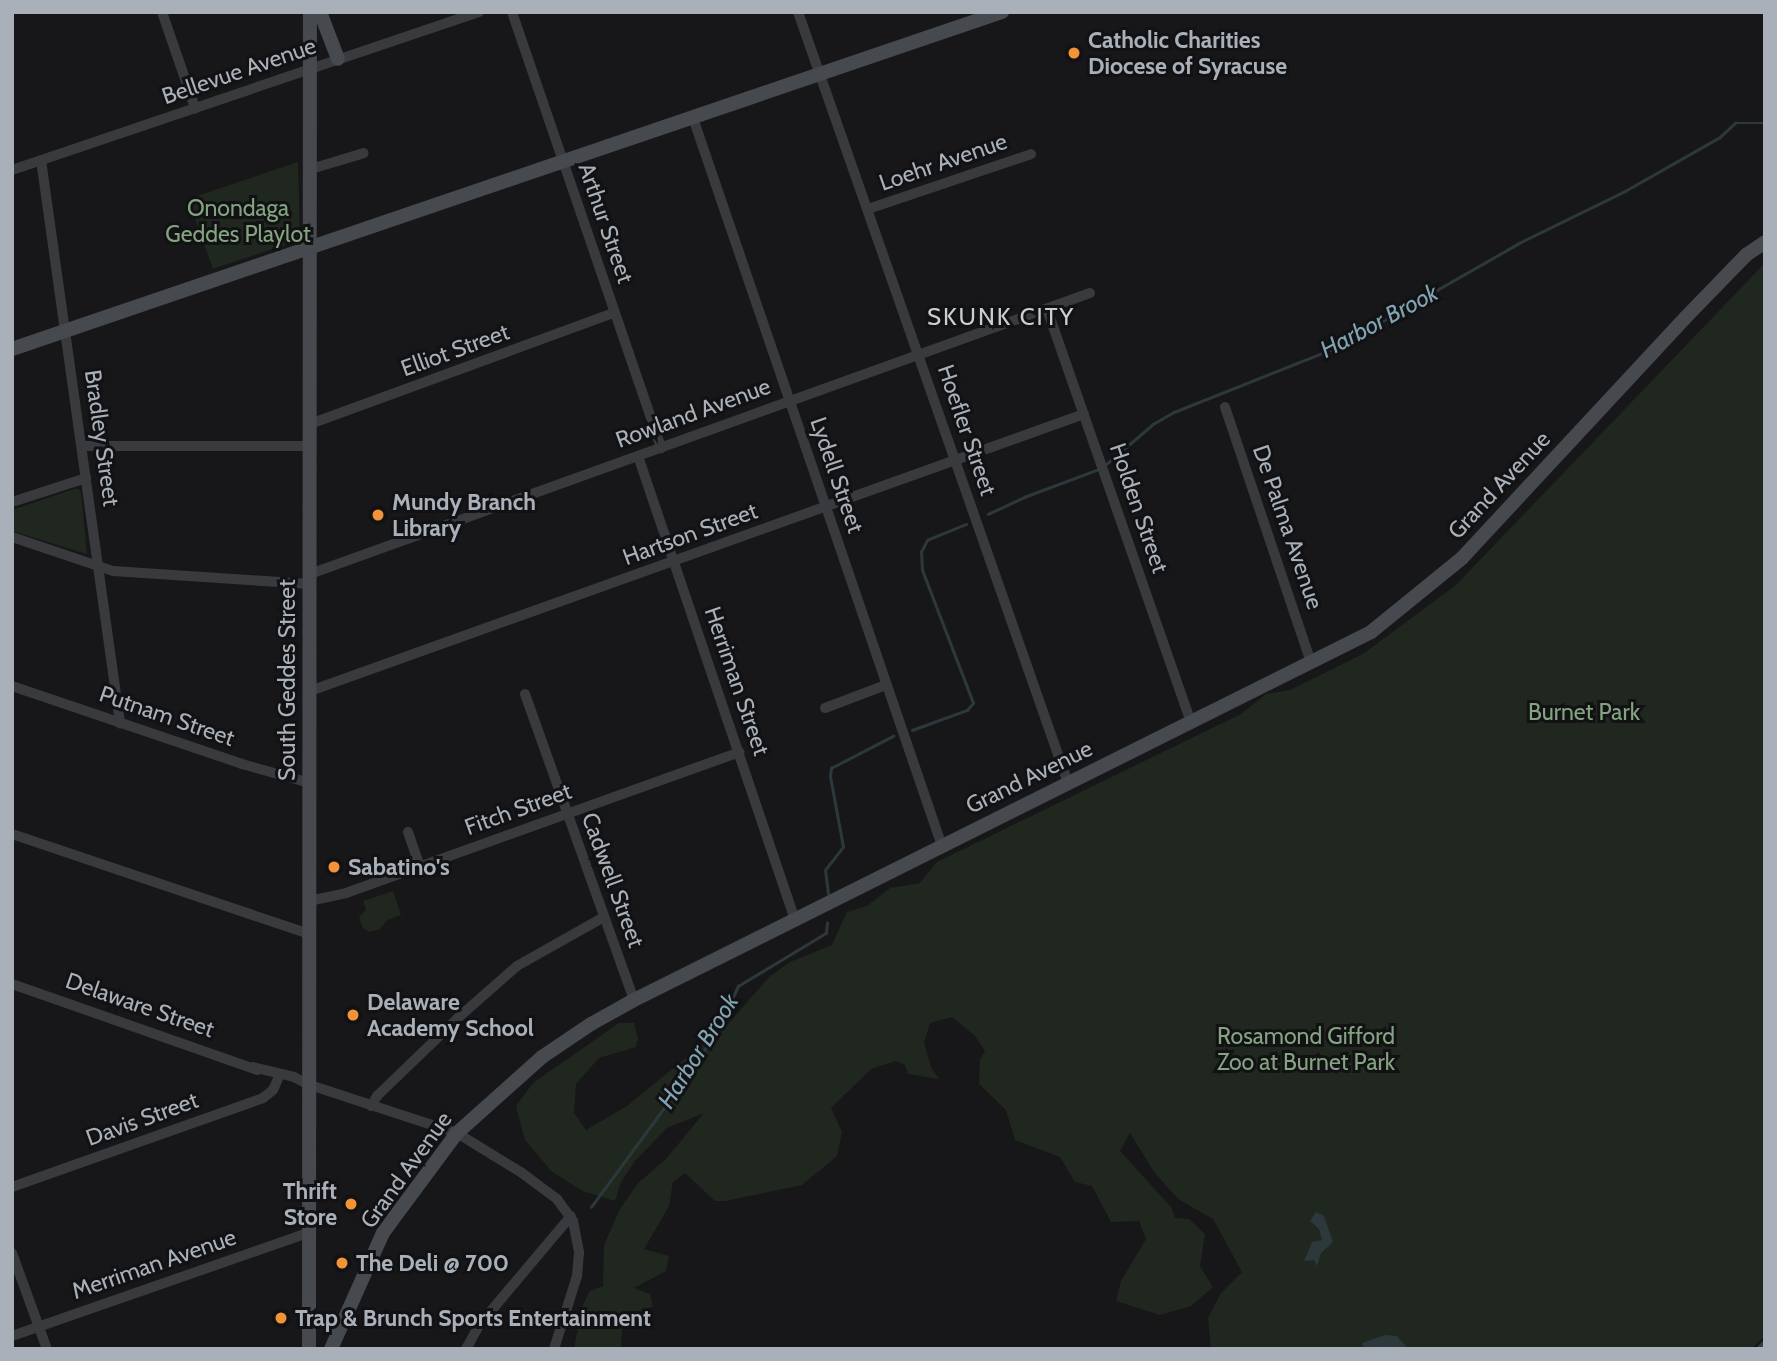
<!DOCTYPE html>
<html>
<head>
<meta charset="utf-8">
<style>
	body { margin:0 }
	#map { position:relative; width:1777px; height:1361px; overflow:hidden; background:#171719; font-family:Cabin,sans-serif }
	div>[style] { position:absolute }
	.green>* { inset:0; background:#1f271f }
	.water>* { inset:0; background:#2d383d }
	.stream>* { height:2.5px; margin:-1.25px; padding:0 1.25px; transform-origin:1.25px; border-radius:1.25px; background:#2d383d }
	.street>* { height:10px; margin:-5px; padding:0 5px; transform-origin:5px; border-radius:5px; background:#383a3e }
	.secondary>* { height:14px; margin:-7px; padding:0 7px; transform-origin:7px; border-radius:7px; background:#46494e }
	.dots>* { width:19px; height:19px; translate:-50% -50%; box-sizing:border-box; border:4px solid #121214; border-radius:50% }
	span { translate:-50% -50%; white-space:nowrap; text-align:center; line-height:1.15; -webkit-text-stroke:6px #121214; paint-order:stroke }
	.poi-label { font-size:23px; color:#a9b0b9; font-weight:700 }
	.left { translate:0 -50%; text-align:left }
	.right { translate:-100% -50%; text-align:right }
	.street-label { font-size:23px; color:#a9b0b9 }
	.park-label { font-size:23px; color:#84a380 }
	.neighbourhood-label { font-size:24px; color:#caced5; letter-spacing:2px }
	.water-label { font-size:24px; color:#80a4b3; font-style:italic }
	.frame { position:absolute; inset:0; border:14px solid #a9b0b9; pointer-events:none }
</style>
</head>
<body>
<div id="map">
	<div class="green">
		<div style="clip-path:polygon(298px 162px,300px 240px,213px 269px,188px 199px)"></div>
		<div style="clip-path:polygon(1765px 263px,1765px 1336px,1751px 1349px,1211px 1349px,1208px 1318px,1221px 1293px,1242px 1272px,1213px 1219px,1178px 1199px,1154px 1172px,1130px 1133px,1120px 1151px,1171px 1207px,1175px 1218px,1189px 1219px,1205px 1234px,1200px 1266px,1213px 1287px,1191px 1306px,1160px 1315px,1116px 1301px,1121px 1281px,1146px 1239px,1139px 1221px,1111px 1222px,1092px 1186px,1075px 1182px,1060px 1157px,1015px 1140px,1006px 1110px,979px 1084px,980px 1060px,985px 1051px,975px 1036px,952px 1017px,930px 1023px,924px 1043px,931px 1067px,939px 1079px,908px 1074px,905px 1065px,896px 1061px,871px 1069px,831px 1108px,842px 1132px,837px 1156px,802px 1185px,725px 1201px,715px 1201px,685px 1173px,673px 1182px,669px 1206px,644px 1249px,669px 1256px,666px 1271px,634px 1288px,650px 1294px,653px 1306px,622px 1327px,621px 1347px,626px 1349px,574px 1349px,582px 1307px,590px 1291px,603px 1286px,604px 1245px,620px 1209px,638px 1183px,666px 1159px,704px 1113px,667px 1128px,635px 1161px,621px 1182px,615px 1201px,583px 1191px,552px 1172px,525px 1140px,516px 1106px,533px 1083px,619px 1023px,634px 1023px,638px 1039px,636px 1047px,599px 1058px,576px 1084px,574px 1113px,586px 1130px,627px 1106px,730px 1022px,769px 977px,790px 962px,832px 945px,847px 912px,867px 906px,890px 888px,920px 883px,937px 862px,1241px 714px,1266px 694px,1290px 690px,1363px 654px,1456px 585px)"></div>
		<div style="clip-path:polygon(74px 489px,79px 489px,81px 493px,87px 554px,12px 531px,12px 510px)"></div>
		<div style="clip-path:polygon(393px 891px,401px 915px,387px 920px,380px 929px,370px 932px,363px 928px,359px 917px,366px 910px,363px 901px)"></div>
	</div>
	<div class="water">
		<div style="clip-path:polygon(1316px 1212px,1324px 1216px,1333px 1242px,1321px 1253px,1317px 1266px,1314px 1260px,1304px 1261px,1312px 1242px,1322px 1240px,1319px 1229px,1310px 1221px)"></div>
		<div style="clip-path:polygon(1385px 1335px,1397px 1336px,1408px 1349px,1364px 1349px,1362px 1343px)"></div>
	</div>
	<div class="stream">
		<div style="left:1104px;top:466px;width:65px;rotate:-40.6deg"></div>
		<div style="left:1153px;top:424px;width:24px;rotate:-30deg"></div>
		<div style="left:1174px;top:412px;width:175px;rotate:-21.7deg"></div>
		<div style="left:1337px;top:347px;width:210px;rotate:-29.7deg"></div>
		<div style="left:1519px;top:243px;width:118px;rotate:-26.1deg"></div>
		<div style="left:1625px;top:191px;width:109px;rotate:-29.6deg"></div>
		<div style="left:1720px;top:137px;width:21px;rotate:-43deg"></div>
		<div style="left:1735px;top:123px;width:30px"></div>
		<div style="left:988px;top:514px;width:40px;rotate:-25deg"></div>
		<div style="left:1024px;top:497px;width:80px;rotate:-20.5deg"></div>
		<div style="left:912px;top:730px;width:59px;rotate:-20deg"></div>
		<div style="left:967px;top:710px;width:9px;rotate:-49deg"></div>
		<div style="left:973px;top:703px;width:142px;rotate:-111deg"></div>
		<div style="left:922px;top:570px;width:18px;rotate:-93deg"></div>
		<div style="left:921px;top:552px;width:13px;rotate:-63deg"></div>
		<div style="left:927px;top:540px;width:42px;rotate:-22.3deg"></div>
		<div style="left:828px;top:894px;width:24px;rotate:-97deg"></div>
		<div style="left:825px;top:870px;width:29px;rotate:-52deg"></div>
		<div style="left:843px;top:847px;width:72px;rotate:-100.4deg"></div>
		<div style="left:830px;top:776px;width:8px;rotate:-83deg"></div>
		<div style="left:831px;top:768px;width:70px;rotate:-27.3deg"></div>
		<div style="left:591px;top:1207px;width:165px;rotate:-53.6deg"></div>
		<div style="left:689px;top:1074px;width:58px;rotate:-57.7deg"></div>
		<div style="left:720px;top:1025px;width:43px;rotate:-65.2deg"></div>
		<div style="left:738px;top:986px;width:103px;rotate:-31.1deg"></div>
		<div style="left:826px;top:933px;width:10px;rotate:-84deg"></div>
	</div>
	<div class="street">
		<div style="left:162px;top:12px;width:102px;rotate:71deg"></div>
		<div style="left:512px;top:12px;width:461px;rotate:71.1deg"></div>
		<div style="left:798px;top:12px;width:817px;rotate:70.7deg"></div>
		<div style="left:693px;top:118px;width:769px;rotate:71.12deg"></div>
		<div style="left:41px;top:160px;width:569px;rotate:82.01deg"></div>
		<div style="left:311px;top:169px;width:55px;rotate:-16.8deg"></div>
		<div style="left:12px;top:170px;width:493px;rotate:-18.7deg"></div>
		<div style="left:868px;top:209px;width:172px;rotate:-18.6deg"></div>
		<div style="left:1047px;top:309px;width:437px;rotate:70.8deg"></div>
		<div style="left:1225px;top:407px;width:269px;rotate:71.4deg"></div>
		<div style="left:310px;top:424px;width:324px;rotate:-20.1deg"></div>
		<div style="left:82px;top:446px;width:228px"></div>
		<div style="left:638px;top:456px;width:489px;rotate:71.3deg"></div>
		<div style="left:12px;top:502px;width:78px;rotate:-18deg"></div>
		<div style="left:12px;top:537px;width:107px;rotate:18.6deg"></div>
		<div style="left:113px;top:571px;width:197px;rotate:3.8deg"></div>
		<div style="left:310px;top:574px;width:829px;rotate:-19.81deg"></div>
		<div style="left:12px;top:686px;width:243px;rotate:18.7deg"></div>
		<div style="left:242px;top:764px;width:71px;rotate:15.6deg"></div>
		<div style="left:310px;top:691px;width:822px;rotate:-19.69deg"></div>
		<div style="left:525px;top:694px;width:325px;rotate:70.4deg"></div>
		<div style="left:825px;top:708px;width:65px;rotate:-20.7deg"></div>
		<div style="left:408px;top:832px;width:36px;rotate:71deg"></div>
		<div style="left:12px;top:834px;width:313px;rotate:18.6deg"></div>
		<div style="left:309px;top:901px;width:38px;rotate:-12deg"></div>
		<div style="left:346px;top:893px;width:418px;rotate:-19.7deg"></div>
		<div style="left:12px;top:984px;width:260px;rotate:19.3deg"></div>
		<div style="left:253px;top:1067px;width:42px;rotate:13.7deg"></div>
		<div style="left:294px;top:1077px;width:18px;rotate:27deg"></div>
		<div style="left:310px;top:1085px;width:155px;rotate:18.1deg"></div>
		<div style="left:457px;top:1133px;width:76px;rotate:31.6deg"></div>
		<div style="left:522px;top:1173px;width:44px;rotate:36.6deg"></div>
		<div style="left:557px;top:1199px;width:27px;rotate:54deg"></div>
		<div style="left:573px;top:1221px;width:33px;rotate:79deg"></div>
		<div style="left:579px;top:1253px;width:23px;rotate:95deg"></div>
		<div style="left:577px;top:1276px;width:77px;rotate:107.5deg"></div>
		<div style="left:371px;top:1106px;width:12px;rotate:-59deg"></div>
		<div style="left:377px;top:1096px;width:114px;rotate:-43.9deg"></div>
		<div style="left:459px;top:1017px;width:77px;rotate:-41.3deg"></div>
		<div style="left:517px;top:966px;width:100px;rotate:-29.4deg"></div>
		<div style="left:12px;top:1187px;width:266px;rotate:-19.5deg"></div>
		<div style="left:263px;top:1098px;width:13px;rotate:-39deg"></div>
		<div style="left:273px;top:1090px;width:12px;rotate:-66deg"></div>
		<div style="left:12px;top:1253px;width:102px;rotate:70deg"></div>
		<div style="left:12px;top:1336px;width:316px;rotate:-19.2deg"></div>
		<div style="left:466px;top:1349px;width:29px;rotate:-61deg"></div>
		<div style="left:480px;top:1324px;width:141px;rotate:-49.9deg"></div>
		<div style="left:1762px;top:1349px;width:4px;rotate:-45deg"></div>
	</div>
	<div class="secondary">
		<div style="left:320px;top:12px;width:50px;rotate:69deg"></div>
		<div style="left:12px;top:349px;width:1046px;rotate:-18.8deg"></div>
		<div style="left:309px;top:1349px;width:1337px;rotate:-89.96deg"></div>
		<div style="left:331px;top:1349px;width:127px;rotate:-65.9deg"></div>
		<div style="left:383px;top:1233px;width:32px;rotate:-54deg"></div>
		<div style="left:402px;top:1207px;width:92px;rotate:-53.4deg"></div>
		<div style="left:457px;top:1133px;width:114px;rotate:-41.8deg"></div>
		<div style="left:542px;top:1057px;width:59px;rotate:-34deg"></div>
		<div style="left:591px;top:1024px;width:49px;rotate:-29.2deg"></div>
		<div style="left:634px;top:1000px;width:824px;rotate:-26.53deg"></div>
		<div style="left:1371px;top:632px;width:117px;rotate:-39.1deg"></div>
		<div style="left:1462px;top:558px;width:328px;rotate:-47.1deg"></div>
		<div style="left:1685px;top:318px;width:88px;rotate:-45.9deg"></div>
		<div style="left:1746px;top:255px;width:23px;rotate:-34deg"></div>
	</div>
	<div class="dots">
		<div style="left:1074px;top:53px;background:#f19336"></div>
		<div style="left:378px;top:515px;background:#f19336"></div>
		<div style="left:334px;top:867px;background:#f19336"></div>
		<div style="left:353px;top:1015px;background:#f19336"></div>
		<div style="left:351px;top:1204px;background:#f19336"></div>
		<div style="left:342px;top:1263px;background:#f19336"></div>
		<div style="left:281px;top:1318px;background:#f19336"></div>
	</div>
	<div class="poi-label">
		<span class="left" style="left:1088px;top:53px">Catholic Charities<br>Diocese of Syracuse</span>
		<span class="left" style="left:392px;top:515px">Mundy Branch<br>Library</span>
		<span class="left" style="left:348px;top:867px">Sabatino's</span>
		<span class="left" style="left:367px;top:1015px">Delaware<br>Academy School</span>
		<span class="right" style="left:337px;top:1204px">Thrift<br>Store</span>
		<span class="left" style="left:356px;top:1263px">The Deli @ 700</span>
		<span class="left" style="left:295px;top:1318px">Trap &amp; Brunch Sports Entertainment</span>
	</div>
	<div class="street-label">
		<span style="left:239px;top:71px;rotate:-19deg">Bellevue Avenue</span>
		<span style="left:943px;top:162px;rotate:-19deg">Loehr Avenue</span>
		<span style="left:606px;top:223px;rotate:71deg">Arthur Street</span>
		<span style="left:455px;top:350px;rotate:-20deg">Elliot Street</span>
		<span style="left:693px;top:413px;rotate:-20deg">Rowland Avenue</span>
		<span style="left:967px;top:430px;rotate:71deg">Hoefler Street</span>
		<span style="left:102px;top:438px;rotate:82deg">Bradley Street</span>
		<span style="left:837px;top:475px;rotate:71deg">Lydell Street</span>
		<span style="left:1499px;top:485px;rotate:-47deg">Grand Avenue</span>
		<span style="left:1139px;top:508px;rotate:71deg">Holden Street</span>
		<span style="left:1288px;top:527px;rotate:71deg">De Palma Avenue</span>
		<span style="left:690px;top:534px;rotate:-20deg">Hartson Street</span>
		<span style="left:287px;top:680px;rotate:-90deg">South Geddes Street</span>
		<span style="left:737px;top:681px;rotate:71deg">Herriman Street</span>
		<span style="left:167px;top:716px;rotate:19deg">Putnam Street</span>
		<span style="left:1029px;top:777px;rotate:-26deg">Grand Avenue</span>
		<span style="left:518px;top:809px;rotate:-20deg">Fitch Street</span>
		<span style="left:613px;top:880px;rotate:70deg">Cadwell Street</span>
		<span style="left:140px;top:1005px;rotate:19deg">Delaware Street</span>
		<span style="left:142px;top:1119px;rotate:-20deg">Davis Street</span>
		<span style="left:406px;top:1170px;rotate:-54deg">Grand Avenue</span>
		<span style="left:154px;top:1264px;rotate:-19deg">Merriman Avenue</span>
	</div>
	<div class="park-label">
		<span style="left:238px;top:221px">Onondaga<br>Geddes Playlot</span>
		<span style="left:1584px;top:712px">Burnet Park</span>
		<span style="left:1306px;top:1049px">Rosamond Gifford<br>Zoo at Burnet Park</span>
	</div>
	<div class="neighbourhood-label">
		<span style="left:1001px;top:317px">SKUNK CITY</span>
	</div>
	<div class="water-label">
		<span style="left:1379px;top:321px;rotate:-28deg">Harbor Brook</span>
		<span style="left:698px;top:1051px;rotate:-58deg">Harbor Brook</span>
	</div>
	<div class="frame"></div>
</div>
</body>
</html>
